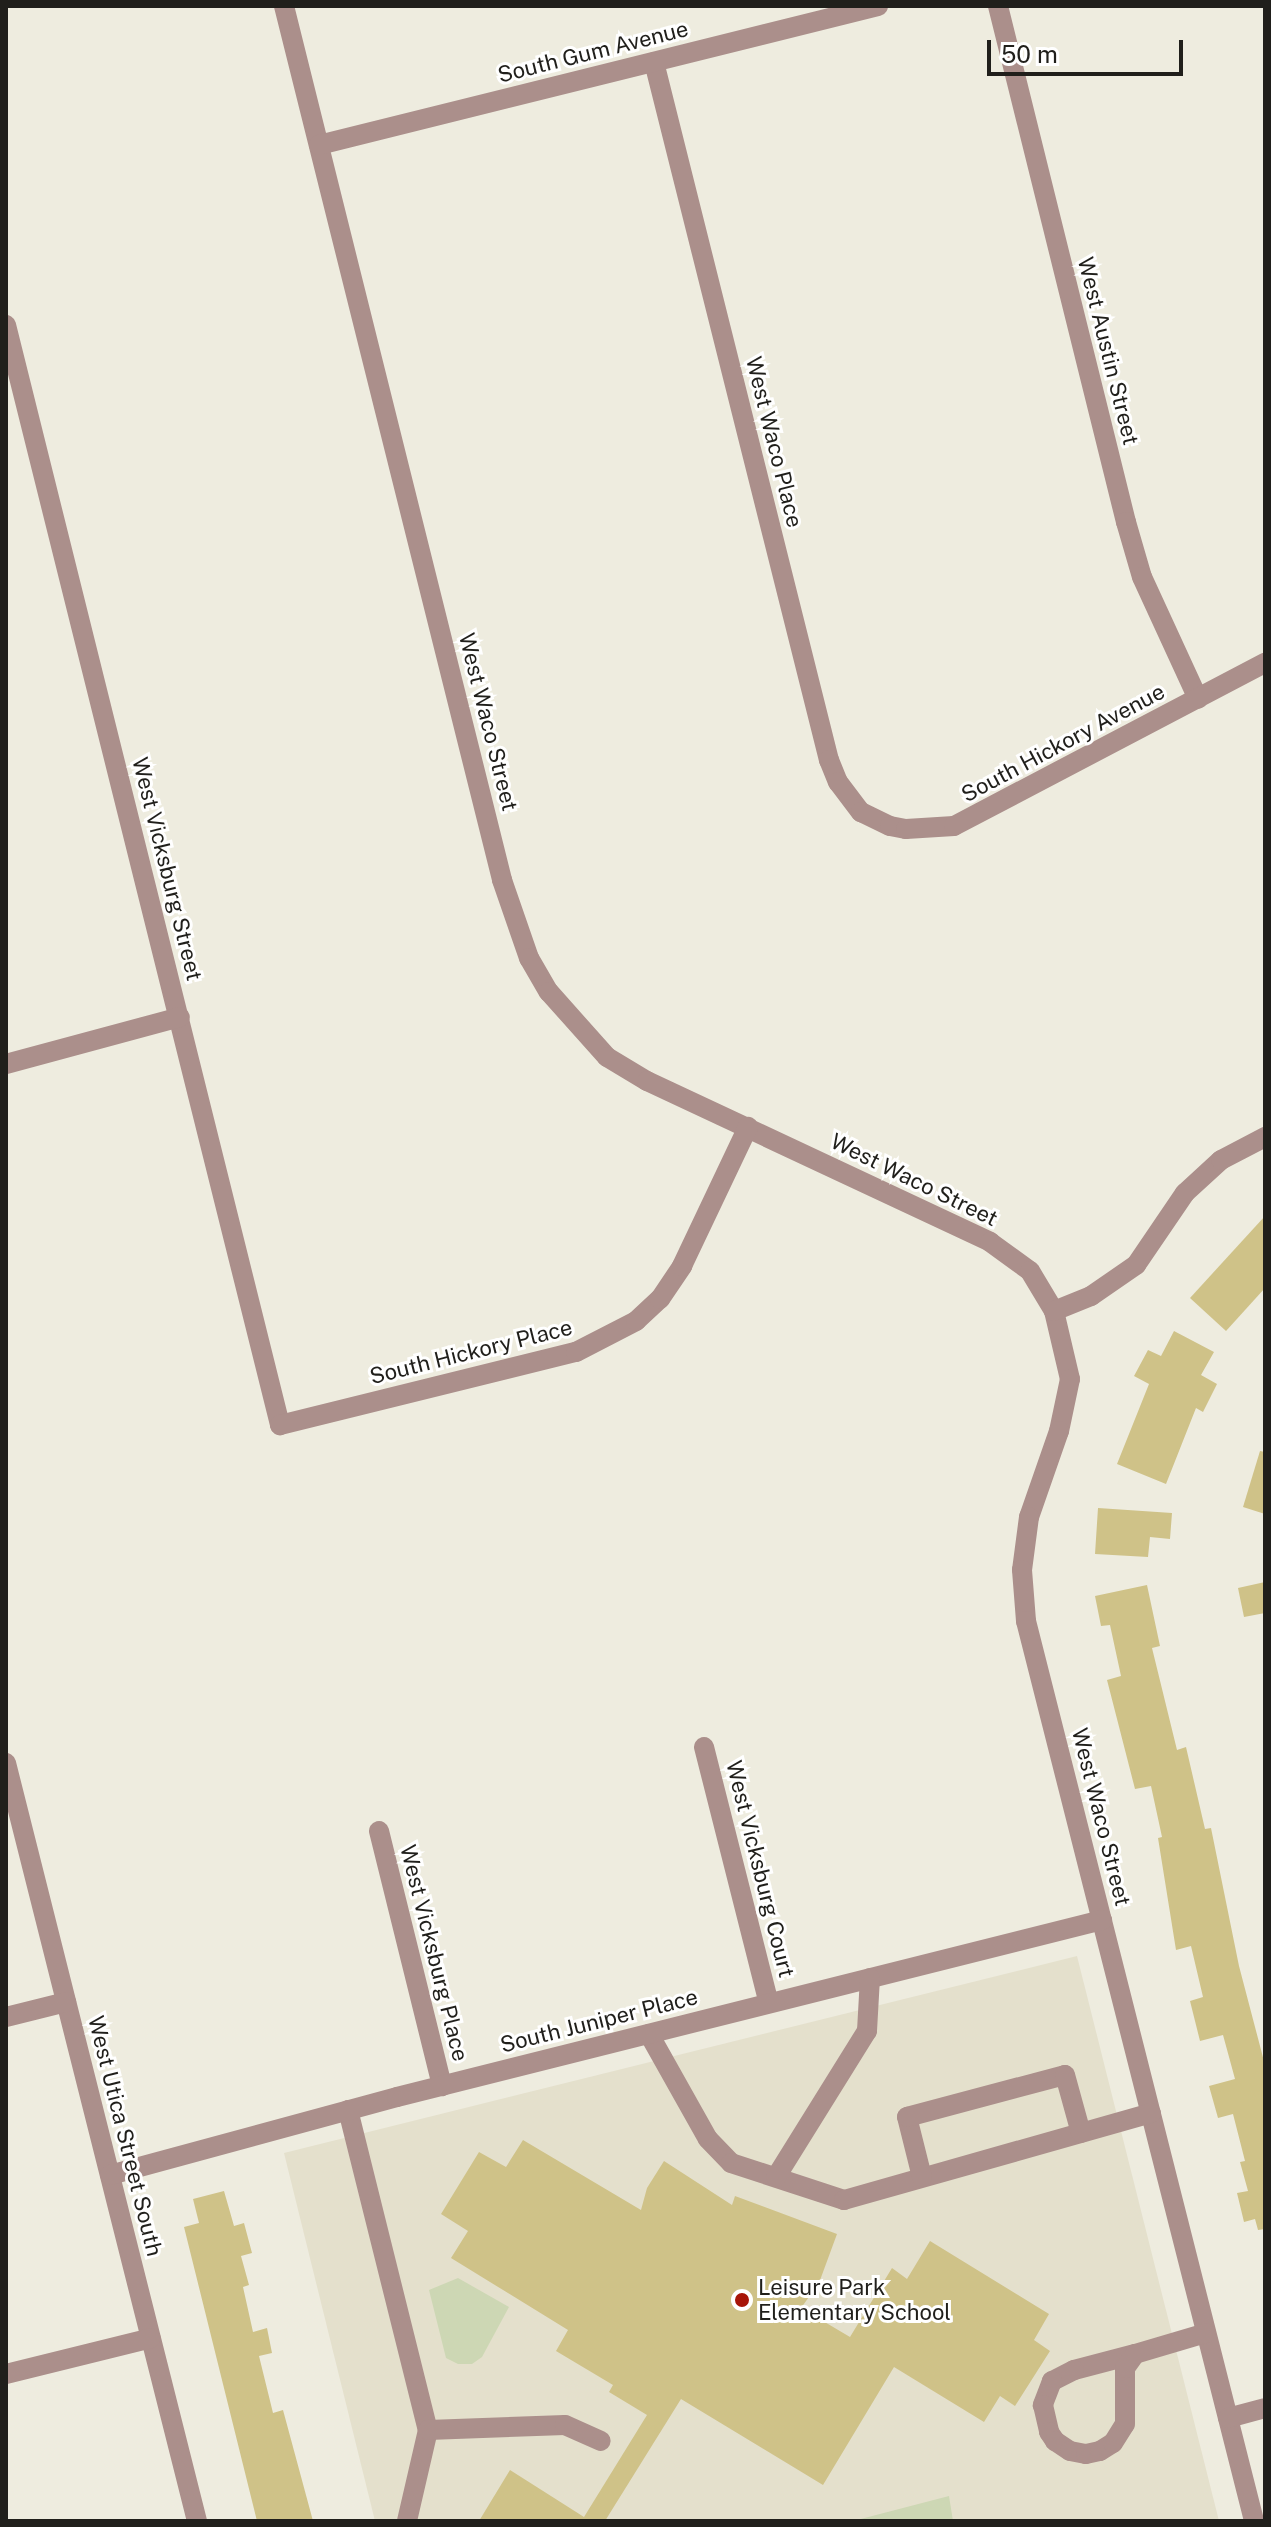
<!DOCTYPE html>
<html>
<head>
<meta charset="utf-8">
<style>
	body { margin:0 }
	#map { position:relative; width:1271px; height:2527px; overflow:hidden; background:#eeecdf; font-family:"Public Sans",sans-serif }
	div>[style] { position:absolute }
	.built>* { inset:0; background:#e4e0cc }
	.green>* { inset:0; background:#cdd7b4 }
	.building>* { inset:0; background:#cfc288 }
	.minor>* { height:20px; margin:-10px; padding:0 10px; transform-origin:10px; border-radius:10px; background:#ab8f8b }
	.dots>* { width:22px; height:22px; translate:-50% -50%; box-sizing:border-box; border:4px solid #fff; border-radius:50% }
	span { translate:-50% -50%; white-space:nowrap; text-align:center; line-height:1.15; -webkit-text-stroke:6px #fff; paint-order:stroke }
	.street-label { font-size:22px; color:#201f1b }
	.poi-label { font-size:22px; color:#201f1b }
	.left { translate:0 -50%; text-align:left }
	.frame { position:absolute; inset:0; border:8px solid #201f1b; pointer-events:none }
	.scale { position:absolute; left:987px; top:40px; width:196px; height:36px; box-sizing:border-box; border:4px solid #201f1b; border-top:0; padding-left:10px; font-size:24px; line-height:28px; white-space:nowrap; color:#201f1b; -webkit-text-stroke:6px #fff; paint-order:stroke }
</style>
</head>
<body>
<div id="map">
	<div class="built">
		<div style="clip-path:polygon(1077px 1956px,1219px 2521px,375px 2521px,284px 2153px)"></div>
	</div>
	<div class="green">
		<div style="clip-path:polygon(458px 2278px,509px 2307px,482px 2357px,472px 2364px,458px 2364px,446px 2358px,429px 2290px)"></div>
		<div style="clip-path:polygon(949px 2496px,953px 2521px,853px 2521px)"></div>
	</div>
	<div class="building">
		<div style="clip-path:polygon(1265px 1216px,1265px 1288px,1226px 1331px,1190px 1298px)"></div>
		<div style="clip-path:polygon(1174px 1331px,1214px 1352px,1201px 1375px,1217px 1384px,1203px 1412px,1196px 1408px,1166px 1484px,1117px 1464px,1149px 1384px,1134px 1376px,1148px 1350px,1161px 1356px)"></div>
		<div style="clip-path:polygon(1260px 1451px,1265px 1452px,1265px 1514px,1243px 1507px)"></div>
		<div style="clip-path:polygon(1098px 1508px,1172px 1513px,1170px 1539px,1150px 1537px,1148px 1557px,1095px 1554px)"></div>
		<div style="clip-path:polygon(1265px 1582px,1265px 1613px,1244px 1617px,1238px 1588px)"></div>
		<div style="clip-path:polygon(1147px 1585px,1160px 1646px,1152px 1648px,1177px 1750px,1186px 1747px,1205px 1829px,1211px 1828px,1239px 1966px,1265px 2065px,1265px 2229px,1258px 2230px,1255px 2219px,1244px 2222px,1237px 2193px,1248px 2191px,1240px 2162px,1245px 2161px,1233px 2114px,1218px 2118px,1209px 2086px,1235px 2079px,1223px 2035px,1200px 2041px,1190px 2001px,1203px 1997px,1191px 1946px,1176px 1950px,1158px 1838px,1162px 1837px,1151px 1786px,1135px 1789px,1107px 1680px,1121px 1676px,1110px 1625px,1101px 1626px,1095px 1596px)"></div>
		<div style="clip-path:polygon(523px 2140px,641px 2210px,647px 2188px,664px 2161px,732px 2205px,735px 2196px,837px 2234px,819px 2283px,801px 2308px,850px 2337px,892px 2268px,907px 2279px,930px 2241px,1049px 2314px,1034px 2340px,1050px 2351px,1015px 2406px,1000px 2396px,984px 2422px,894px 2367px,823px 2485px,681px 2399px,605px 2521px,479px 2521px,510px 2470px,584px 2517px,647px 2415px,609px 2392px,613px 2385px,556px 2351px,568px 2330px,451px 2258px,468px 2231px,441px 2214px,479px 2152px,506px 2167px)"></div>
		<div style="clip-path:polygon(224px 2191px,234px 2226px,244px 2223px,252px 2253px,241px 2256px,249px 2285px,243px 2287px,253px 2332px,267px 2328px,272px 2353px,259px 2356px,273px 2413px,283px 2410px,313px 2521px,257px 2521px,184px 2227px,199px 2223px,193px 2199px)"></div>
	</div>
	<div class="minor">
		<div style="left:284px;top:6px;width:901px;rotate:75.99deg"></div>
		<div style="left:502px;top:880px;width:83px;rotate:70.9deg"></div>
		<div style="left:529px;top:958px;width:39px;rotate:60deg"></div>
		<div style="left:549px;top:992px;width:87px;rotate:48.3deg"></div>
		<div style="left:607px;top:1057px;width:47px;rotate:31deg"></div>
		<div style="left:647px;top:1081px;width:379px;rotate:25.1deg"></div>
		<div style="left:990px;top:1242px;width:49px;rotate:35.9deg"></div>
		<div style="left:1030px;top:1271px;width:47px;rotate:59deg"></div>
		<div style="left:1054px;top:1311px;width:70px;rotate:76.8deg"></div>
		<div style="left:1070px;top:1379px;width:53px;rotate:101.9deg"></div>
		<div style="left:1059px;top:1431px;width:91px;rotate:109.2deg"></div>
		<div style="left:1029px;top:1517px;width:53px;rotate:97.5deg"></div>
		<div style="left:1022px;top:1570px;width:51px;rotate:85.5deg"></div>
		<div style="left:1026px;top:1621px;width:928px;rotate:75.78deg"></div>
		<div style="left:998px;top:6px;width:532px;rotate:76.07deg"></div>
		<div style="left:1126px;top:522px;width:57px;rotate:73.8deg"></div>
		<div style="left:1142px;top:577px;width:134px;rotate:65.3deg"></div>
		<div style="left:654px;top:62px;width:720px;rotate:75.93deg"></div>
		<div style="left:829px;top:760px;width:24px;rotate:68deg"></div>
		<div style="left:838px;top:782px;width:38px;rotate:53deg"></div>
		<div style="left:861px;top:812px;width:32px;rotate:26deg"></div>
		<div style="left:890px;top:826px;width:16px;rotate:11deg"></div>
		<div style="left:906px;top:829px;width:48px;rotate:-3.6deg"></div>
		<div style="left:954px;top:826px;width:351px;rotate:-27.7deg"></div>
		<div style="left:319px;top:145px;width:576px;rotate:-13.96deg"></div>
		<div style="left:6px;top:325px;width:1134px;rotate:76.01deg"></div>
		<div style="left:280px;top:1425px;width:305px;rotate:-13.9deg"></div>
		<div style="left:576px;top:1352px;width:68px;rotate:-27.3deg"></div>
		<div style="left:636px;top:1321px;width:33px;rotate:-43deg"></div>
		<div style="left:660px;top:1299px;width:40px;rotate:-56deg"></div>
		<div style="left:682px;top:1266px;width:154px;rotate:-64.6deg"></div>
		<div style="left:6px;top:1064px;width:180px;rotate:-15.1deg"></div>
		<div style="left:1054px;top:1311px;width:40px;rotate:-22deg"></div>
		<div style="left:1091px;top:1296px;width:55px;rotate:-34.6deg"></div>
		<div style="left:1136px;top:1265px;width:87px;rotate:-55.8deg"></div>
		<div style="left:1185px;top:1193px;width:49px;rotate:-42.5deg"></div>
		<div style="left:1221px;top:1160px;width:50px;rotate:-27.6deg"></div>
		<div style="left:704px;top:1747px;width:264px;rotate:75.8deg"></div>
		<div style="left:6px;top:1763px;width:782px;rotate:75.86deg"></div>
		<div style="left:379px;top:1831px;width:263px;rotate:76.1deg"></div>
		<div style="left:6px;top:2017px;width:62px;rotate:-14deg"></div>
		<div style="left:649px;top:2034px;width:120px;rotate:60.7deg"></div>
		<div style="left:708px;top:2139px;width:33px;rotate:46deg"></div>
		<div style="left:731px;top:2163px;width:119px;rotate:18.1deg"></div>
		<div style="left:844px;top:2200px;width:319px;rotate:-15.8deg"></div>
		<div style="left:348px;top:2110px;width:330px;rotate:76deg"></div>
		<div style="left:428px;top:2430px;width:93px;rotate:103deg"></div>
		<div style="left:110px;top:2175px;width:297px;rotate:-15.2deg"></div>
		<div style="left:397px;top:2097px;width:727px;rotate:-14.09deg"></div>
		<div style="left:776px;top:2177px;width:172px;rotate:-58.1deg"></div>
		<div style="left:867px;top:2031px;width:53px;rotate:-86.8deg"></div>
		<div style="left:922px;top:2177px;width:62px;rotate:-104deg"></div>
		<div style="left:907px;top:2117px;width:163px;rotate:-14.9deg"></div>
		<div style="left:1065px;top:2075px;width:60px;rotate:74.6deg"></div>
		<div style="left:1135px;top:2354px;width:63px;rotate:165.3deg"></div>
		<div style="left:1074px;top:2370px;width:25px;rotate:153deg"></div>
		<div style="left:1052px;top:2381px;width:26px;rotate:111deg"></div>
		<div style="left:1043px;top:2405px;width:28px;rotate:77deg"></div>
		<div style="left:1049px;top:2432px;width:11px;rotate:56deg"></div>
		<div style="left:1055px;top:2441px;width:18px;rotate:34deg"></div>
		<div style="left:1070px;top:2451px;width:16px;rotate:11deg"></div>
		<div style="left:1086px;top:2454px;width:14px;rotate:-12deg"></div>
		<div style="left:1100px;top:2451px;width:15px;rotate:-32deg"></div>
		<div style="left:1113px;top:2443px;width:22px;rotate:-58deg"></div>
		<div style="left:1125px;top:2424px;width:56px;rotate:-90deg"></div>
		<div style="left:1125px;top:2368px;width:17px;rotate:-54deg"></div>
		<div style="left:1135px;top:2354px;width:74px;rotate:-16.5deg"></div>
		<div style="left:6px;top:2374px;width:149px;rotate:-13.9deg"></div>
		<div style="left:1228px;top:2418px;width:38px;rotate:-15deg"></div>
		<div style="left:428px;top:2430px;width:137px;rotate:-2.1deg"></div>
		<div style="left:565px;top:2425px;width:39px;rotate:24deg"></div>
	</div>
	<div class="dots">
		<div style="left:742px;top:2300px;background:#a71508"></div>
	</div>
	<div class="street-label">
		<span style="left:593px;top:52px;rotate:-14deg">South Gum Avenue</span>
		<span style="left:1108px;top:351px;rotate:76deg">West Austin Street</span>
		<span style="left:774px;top:442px;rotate:76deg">West Waco Place</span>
		<span style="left:488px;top:722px;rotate:76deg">West Waco Street</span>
		<span style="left:1063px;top:743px;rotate:-28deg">South Hickory Avenue</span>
		<span style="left:167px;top:869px;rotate:76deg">West Vicksburg Street</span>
		<span style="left:914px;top:1180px;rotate:26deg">West Waco Street</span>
		<span style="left:471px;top:1352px;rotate:-14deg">South Hickory Place</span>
		<span style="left:1101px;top:1817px;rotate:76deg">West Waco Street</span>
		<span style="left:760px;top:1869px;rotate:76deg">West Vicksburg Court</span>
		<span style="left:434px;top:1953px;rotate:76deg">West Vicksburg Place</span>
		<span style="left:599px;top:2021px;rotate:-14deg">South Juniper Place</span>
		<span style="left:125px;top:2136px;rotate:76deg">West Utica Street South</span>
	</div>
	<div class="poi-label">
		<span class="left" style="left:758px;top:2300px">Leisure Park<br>Elementary School</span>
	</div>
	<div class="frame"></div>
	<div class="scale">50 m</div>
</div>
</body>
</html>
